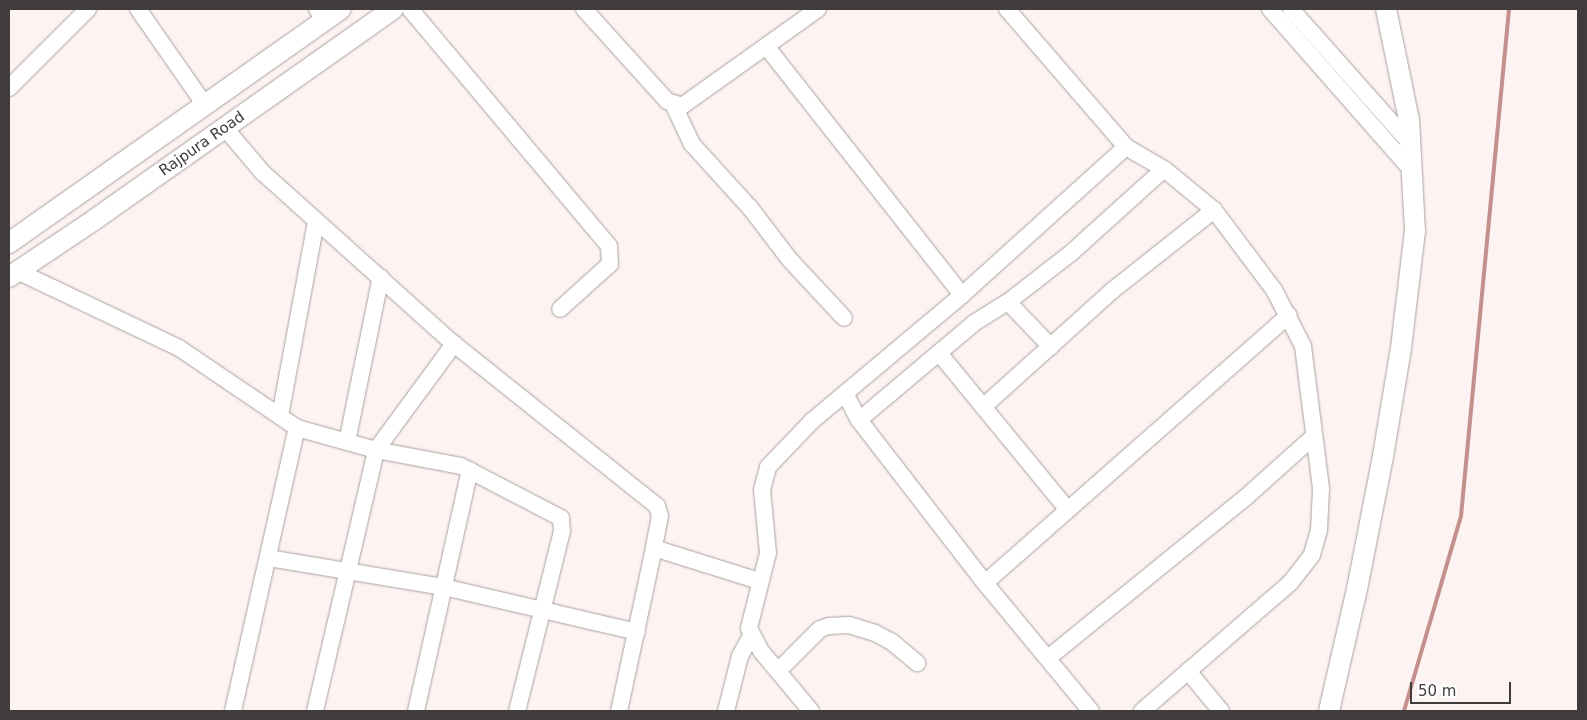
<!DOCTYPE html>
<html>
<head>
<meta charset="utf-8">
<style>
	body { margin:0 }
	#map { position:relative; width:1587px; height:720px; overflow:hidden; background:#fdf3f2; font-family:"DejaVu Sans",sans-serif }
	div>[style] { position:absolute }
	.stream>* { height:4px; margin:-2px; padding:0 2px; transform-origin:2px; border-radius:2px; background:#c3908c }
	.roads { filter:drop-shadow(0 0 1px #aaa09f) drop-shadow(0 0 1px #aaa09f) }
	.minor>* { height:16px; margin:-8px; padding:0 8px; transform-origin:8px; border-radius:8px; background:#fff }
	.major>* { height:20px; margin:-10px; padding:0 10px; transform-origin:10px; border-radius:10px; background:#fff }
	span { translate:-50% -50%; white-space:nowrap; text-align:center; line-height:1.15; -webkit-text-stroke:5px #fff; paint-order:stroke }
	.street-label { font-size:15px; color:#403c3b }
	.frame { position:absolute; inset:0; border:10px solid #403c3b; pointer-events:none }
	.scale { position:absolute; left:1410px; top:682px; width:101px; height:22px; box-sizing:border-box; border:2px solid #403c3b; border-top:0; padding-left:6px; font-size:15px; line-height:18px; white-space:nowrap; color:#403c3b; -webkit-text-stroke:4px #fff; paint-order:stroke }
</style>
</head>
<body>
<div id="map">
	<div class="stream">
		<div style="left:1404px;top:711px;width:203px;rotate:-73.7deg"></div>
		<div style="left:1461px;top:516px;width:509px;rotate:-84.59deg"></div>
	</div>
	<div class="roads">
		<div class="minor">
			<div style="left:138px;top:9px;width:117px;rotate:55.1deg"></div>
			<div style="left:317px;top:9px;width:14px;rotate:60deg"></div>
			<div style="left:410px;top:9px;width:309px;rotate:50deg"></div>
			<div style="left:609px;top:246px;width:18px;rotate:87deg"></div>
			<div style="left:610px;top:264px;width:67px;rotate:138deg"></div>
			<div style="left:584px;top:9px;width:124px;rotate:47.9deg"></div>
			<div style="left:667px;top:101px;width:16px;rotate:18deg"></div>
			<div style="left:682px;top:106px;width:167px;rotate:-35.5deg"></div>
			<div style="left:1007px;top:9px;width:182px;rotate:49.2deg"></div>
			<div style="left:1126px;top:147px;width:44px;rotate:30.1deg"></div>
			<div style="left:1164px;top:169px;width:65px;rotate:39.4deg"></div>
			<div style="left:1214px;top:210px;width:100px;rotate:53.1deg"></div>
			<div style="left:1274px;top:290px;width:63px;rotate:62.6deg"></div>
			<div style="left:1303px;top:346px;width:144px;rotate:82.8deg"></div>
			<div style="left:1321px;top:489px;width:41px;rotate:92.8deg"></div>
			<div style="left:1319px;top:530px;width:26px;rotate:106deg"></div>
			<div style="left:1312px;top:555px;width:36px;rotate:128deg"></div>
			<div style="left:1290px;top:583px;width:196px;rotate:139.1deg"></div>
			<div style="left:1270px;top:9px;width:217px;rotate:48.7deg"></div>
			<div style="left:1291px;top:9px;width:181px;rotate:48.4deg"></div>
			<div style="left:766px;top:46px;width:317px;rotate:51.8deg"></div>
			<div style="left:9px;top:88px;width:112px;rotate:-45deg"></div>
			<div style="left:674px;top:106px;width:42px;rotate:64.7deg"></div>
			<div style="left:692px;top:144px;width:88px;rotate:47.8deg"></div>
			<div style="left:751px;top:209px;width:64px;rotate:52.6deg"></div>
			<div style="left:790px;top:260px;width:79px;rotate:47deg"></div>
			<div style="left:225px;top:128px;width:57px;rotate:49.9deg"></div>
			<div style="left:262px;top:172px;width:258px;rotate:41.9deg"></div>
			<div style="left:454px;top:344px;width:260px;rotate:38.6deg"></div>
			<div style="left:657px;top:506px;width:10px;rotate:73deg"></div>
			<div style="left:660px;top:516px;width:33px;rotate:101deg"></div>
			<div style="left:654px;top:548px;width:167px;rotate:102.1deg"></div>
			<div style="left:17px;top:271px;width:179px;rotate:25.4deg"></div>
			<div style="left:179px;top:348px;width:143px;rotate:34.1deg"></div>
			<div style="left:297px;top:428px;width:82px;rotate:15.6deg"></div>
			<div style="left:376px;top:450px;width:86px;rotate:10.7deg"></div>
			<div style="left:461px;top:466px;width:113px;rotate:27.5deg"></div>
			<div style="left:561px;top:518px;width:13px;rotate:86deg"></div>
			<div style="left:562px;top:531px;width:186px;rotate:104deg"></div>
			<div style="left:1008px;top:302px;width:62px;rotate:46.3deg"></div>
			<div style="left:939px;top:353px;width:202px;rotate:50.6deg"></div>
			<div style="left:846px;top:395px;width:28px;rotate:63deg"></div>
			<div style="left:859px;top:420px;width:206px;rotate:52.3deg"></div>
			<div style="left:985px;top:583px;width:166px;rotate:50.4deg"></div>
			<div style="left:983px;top:407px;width:175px;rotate:-42deg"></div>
			<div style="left:1113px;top:290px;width:129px;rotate:-38.4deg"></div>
			<div style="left:280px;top:416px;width:198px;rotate:-79.5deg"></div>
			<div style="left:859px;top:420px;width:150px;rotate:-40.1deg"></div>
			<div style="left:974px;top:323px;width:40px;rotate:-32deg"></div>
			<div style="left:1008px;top:302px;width:80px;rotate:-37.9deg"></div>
			<div style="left:1071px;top:253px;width:125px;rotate:-42.1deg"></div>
			<div style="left:347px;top:442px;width:168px;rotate:-78.4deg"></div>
			<div style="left:654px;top:548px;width:110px;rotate:17.4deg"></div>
			<div style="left:268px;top:558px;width:178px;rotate:9.4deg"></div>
			<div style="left:444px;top:587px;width:198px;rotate:13.1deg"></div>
			<div style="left:985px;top:583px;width:405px;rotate:-41.4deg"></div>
			<div style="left:1048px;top:658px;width:254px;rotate:-39.1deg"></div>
			<div style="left:1245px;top:498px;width:93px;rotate:-41.9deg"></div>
			<div style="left:778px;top:671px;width:59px;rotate:-45deg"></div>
			<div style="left:820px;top:629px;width:9px;rotate:-18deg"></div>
			<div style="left:829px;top:626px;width:20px;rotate:-3deg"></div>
			<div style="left:849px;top:625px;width:27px;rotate:17deg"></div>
			<div style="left:875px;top:633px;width:19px;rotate:28deg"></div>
			<div style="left:892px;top:642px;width:33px;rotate:40deg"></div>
			<div style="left:1188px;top:671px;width:52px;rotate:50.5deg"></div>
			<div style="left:233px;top:711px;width:290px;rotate:-77.3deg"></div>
			<div style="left:315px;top:711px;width:268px;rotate:-76.8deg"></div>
			<div style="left:376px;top:450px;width:132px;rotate:-53.7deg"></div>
			<div style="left:416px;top:711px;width:247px;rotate:-77.4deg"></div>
			<div style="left:726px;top:711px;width:57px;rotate:-75.7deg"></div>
			<div style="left:740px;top:656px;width:23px;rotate:-61deg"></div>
			<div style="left:811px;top:711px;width:78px;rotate:-129.8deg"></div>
			<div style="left:761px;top:651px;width:26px;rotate:-118deg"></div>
			<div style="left:749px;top:628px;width:77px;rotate:-75.8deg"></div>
			<div style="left:768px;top:553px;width:63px;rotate:-95.4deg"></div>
			<div style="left:762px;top:490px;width:24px;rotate:-75deg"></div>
			<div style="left:768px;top:467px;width:64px;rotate:-46.3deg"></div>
			<div style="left:812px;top:421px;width:196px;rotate:-40deg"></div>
			<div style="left:962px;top:295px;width:221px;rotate:-42.1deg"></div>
		</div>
		<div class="major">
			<div style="left:9px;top:243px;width:406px;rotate:-35.2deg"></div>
			<div style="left:9px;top:277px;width:102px;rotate:-33.8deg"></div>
			<div style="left:94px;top:220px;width:366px;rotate:-35.2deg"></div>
			<div style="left:1329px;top:711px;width:125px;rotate:-77.1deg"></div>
			<div style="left:1357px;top:589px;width:136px;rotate:-78.9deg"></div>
			<div style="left:1383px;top:456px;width:109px;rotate:-80.5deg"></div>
			<div style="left:1401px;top:348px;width:118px;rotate:-83.2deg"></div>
			<div style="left:1415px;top:231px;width:111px;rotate:-93.1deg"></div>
			<div style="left:1409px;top:120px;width:113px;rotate:-101.7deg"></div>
		</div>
	</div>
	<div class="street-label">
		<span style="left:202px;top:144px;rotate:-35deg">Rajpura Road</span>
	</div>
	<div class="frame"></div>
	<div class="scale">50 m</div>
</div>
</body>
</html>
